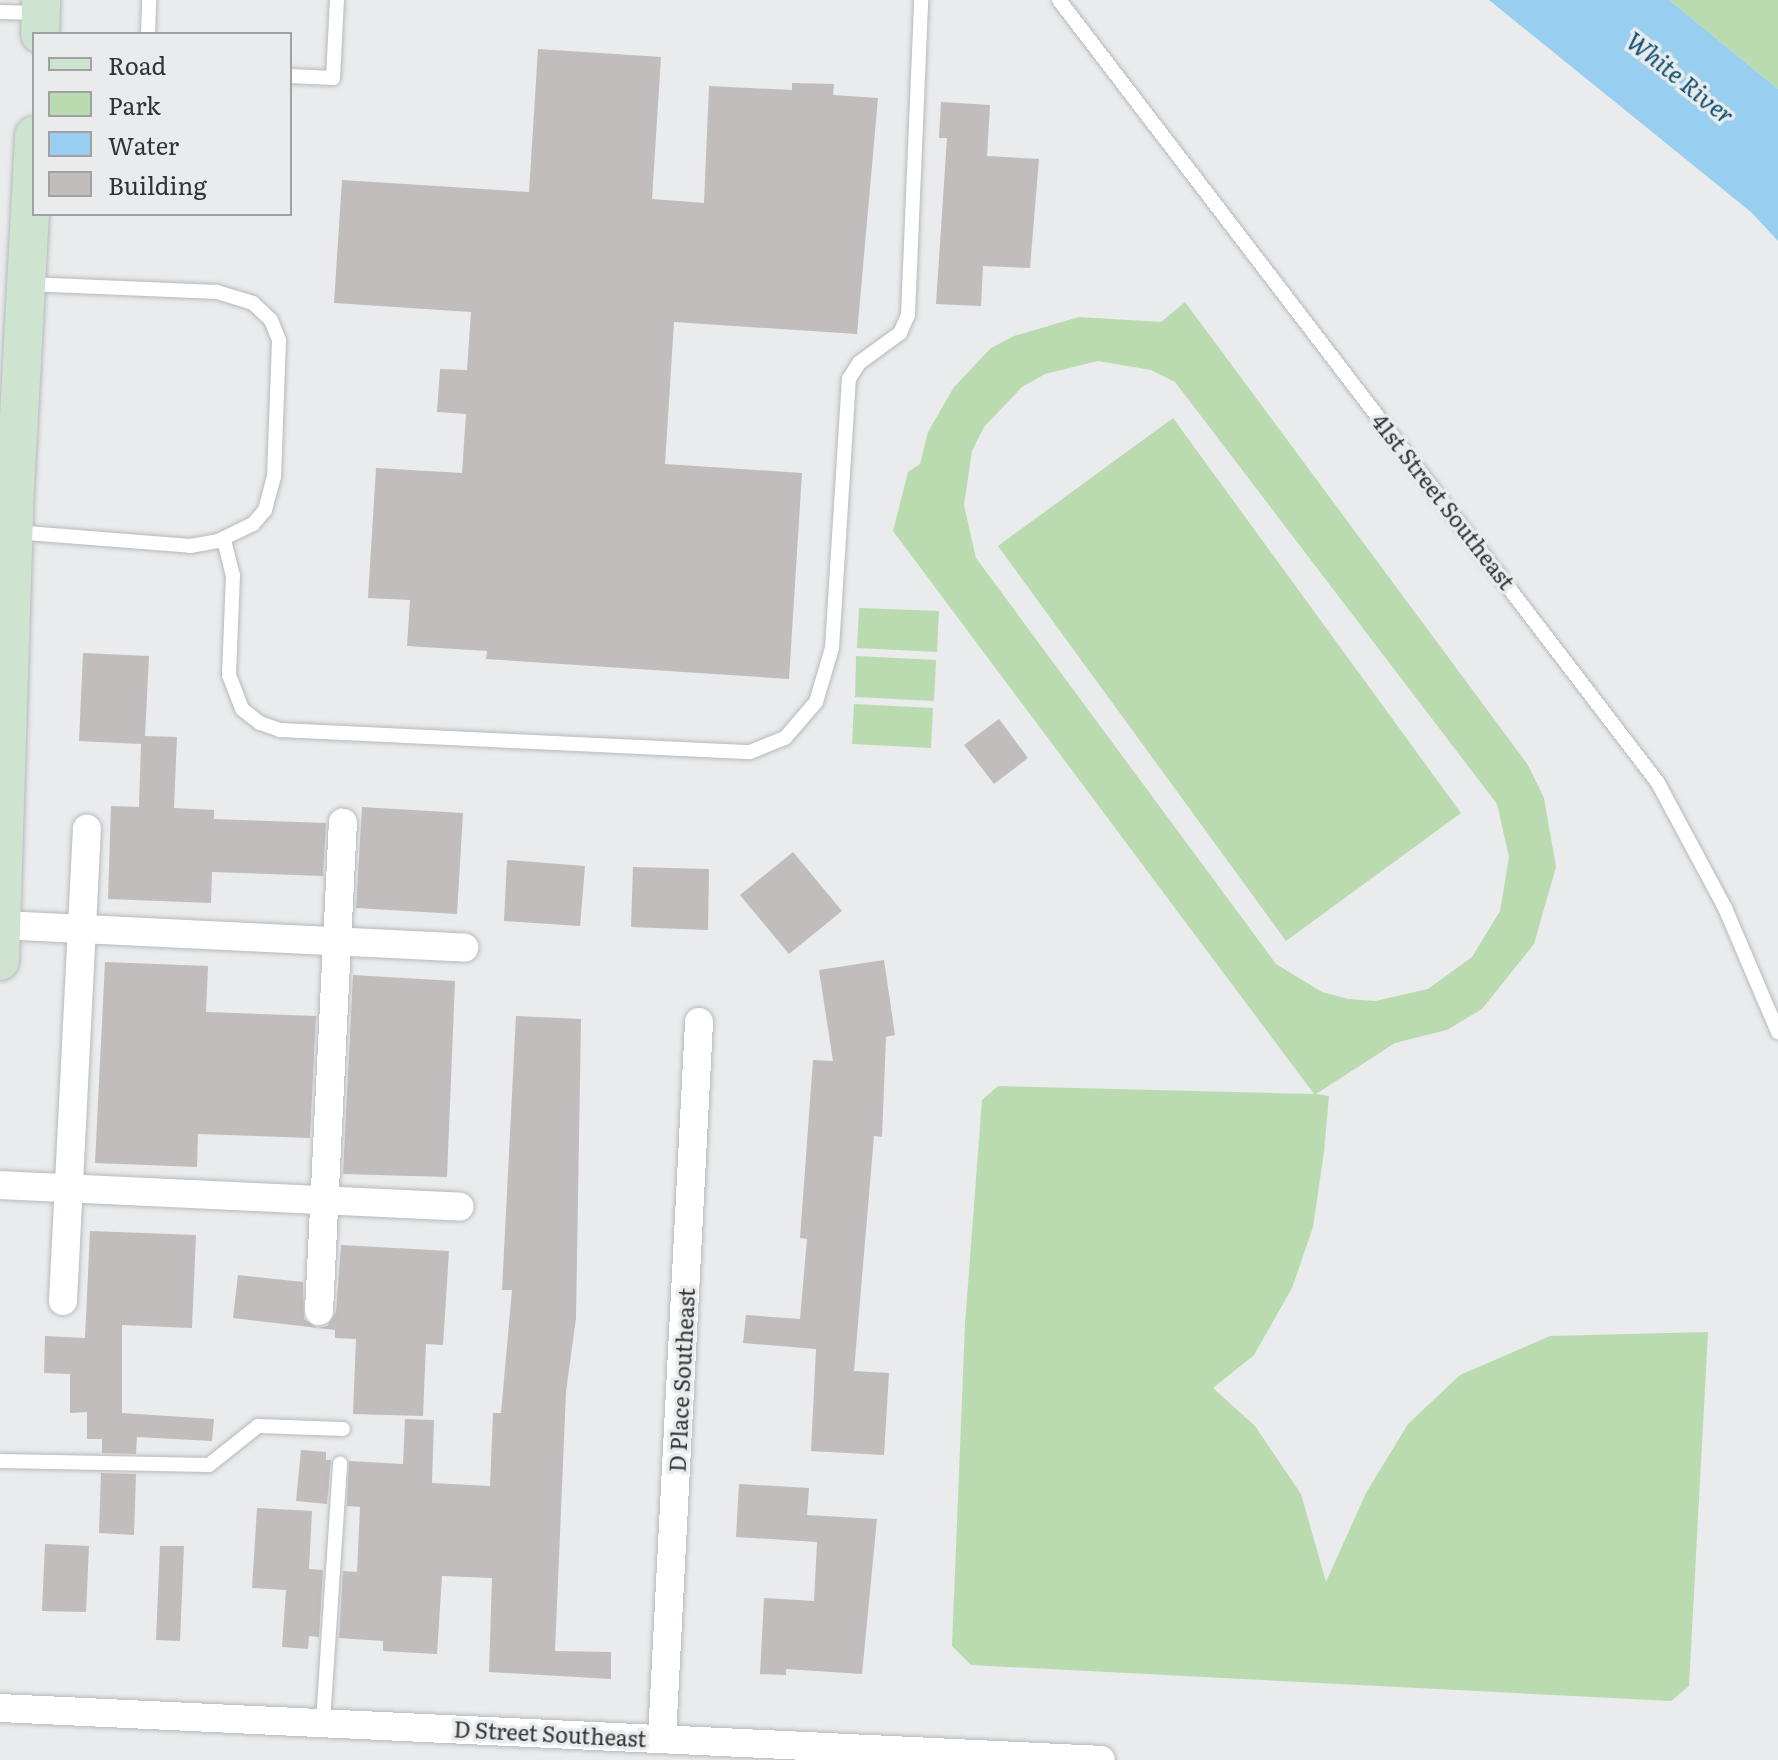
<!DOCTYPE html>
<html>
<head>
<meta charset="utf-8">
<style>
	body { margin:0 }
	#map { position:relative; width:1778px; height:1760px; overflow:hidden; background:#e9ebed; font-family:Literata,serif }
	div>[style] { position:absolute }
	.green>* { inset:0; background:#badbaf }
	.water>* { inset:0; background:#98ceef }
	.building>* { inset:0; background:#c0bdbc }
	.roads { filter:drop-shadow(0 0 2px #b7b9bb) drop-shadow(0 0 2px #b7b9bb) }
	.lane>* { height:14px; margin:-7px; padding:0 7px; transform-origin:7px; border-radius:7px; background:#fff }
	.street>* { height:28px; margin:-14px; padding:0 14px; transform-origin:14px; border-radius:14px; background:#fff }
	.secondary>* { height:38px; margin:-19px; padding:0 19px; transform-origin:19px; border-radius:19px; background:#cee3d0 }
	span { translate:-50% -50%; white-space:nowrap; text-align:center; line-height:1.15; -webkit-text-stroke:7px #e9ebed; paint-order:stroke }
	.street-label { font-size:22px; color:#333334 }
	.water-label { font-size:24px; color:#094e6f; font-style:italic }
	.legend { position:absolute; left:32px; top:32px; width:260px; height:184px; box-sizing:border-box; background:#e9ebed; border:2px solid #a0a1a3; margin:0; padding:10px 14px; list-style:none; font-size:24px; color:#333334 }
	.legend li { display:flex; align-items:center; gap:16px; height:40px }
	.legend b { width:40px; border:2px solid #a0a1a3 }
</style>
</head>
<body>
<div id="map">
	<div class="green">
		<div style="clip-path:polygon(1669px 0,1778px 0,1778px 89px)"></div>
		<div style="clip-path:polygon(evenodd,1185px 302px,1528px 765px,1544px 798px,1556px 867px,1534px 944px,1482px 1009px,1447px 1030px,1395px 1043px,1316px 1094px,1329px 1096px,1324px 1152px,1313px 1227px,1292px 1288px,1254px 1355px,1213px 1388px,1255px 1426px,1301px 1494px,1326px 1582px,1366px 1493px,1408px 1424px,1460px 1375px,1550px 1336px,1708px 1332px,1689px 1686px,1671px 1701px,971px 1665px,952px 1646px,965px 1324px,982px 1100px,998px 1086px,1314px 1094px,893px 531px,908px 472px,920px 464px,928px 432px,954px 387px,991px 348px,1014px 336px,1079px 317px,1161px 322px,1185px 302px,1098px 361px,1151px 370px,1175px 382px,1497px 804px,1509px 857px,1500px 911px,1472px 957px,1428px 989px,1375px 1001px,1348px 999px,1322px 992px,1276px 964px,976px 558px,964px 505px,972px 451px,984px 427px,1022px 387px,1045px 374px,1098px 361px)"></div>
		<div style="clip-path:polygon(1173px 418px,1461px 813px,1286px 941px,998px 546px)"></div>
		<div style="clip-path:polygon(859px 608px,939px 611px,937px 652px,857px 648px)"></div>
		<div style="clip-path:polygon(856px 656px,936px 660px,934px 701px,855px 697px)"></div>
		<div style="clip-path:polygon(854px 704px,933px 708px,931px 748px,852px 744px)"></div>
	</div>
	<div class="water">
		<div style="clip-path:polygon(1489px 0,1669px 0,1778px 89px,1778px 241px,1751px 212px)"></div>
	</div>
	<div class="building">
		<div style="clip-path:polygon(538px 49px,661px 57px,652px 199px,704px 203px,709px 86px,792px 90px,792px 83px,834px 84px,833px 95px,878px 98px,857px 334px,674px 322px,665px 464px,802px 473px,789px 679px,486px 659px,487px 651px,407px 646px,410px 600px,368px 598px,376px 468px,462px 473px,466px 414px,437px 412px,440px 369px,467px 370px,471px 312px,334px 303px,342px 180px,529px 192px)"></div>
		<div style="clip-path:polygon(941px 102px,990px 105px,987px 156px,1039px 159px,1030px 268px,983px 266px,981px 306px,936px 304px,947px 138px,939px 138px)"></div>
		<div style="clip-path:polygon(83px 653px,149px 656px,145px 736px,177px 737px,174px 808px,214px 810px,214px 819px,326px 823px,323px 876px,212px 872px,211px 903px,108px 899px,111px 806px,139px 807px,141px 744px,79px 741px)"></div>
		<div style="clip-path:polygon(999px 719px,1028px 758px,994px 784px,964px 745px)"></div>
		<div style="clip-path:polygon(362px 807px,463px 813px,457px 914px,356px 908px)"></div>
		<div style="clip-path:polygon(793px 852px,842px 911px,789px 954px,740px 895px)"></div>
		<div style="clip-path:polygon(507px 860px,585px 866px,580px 926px,504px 921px)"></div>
		<div style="clip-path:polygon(633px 867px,709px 869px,708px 930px,631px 927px)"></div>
		<div style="clip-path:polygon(884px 960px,895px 1035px,886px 1037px,882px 1137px,874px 1136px,854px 1371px,889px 1373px,884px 1455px,811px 1451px,816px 1349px,743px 1343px,746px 1315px,800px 1319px,807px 1239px,800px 1238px,813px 1060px,833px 1061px,819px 970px)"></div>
		<div style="clip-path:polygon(105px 962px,208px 966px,206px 1012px,316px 1016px,310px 1138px,198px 1134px,197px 1167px,95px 1163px)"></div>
		<div style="clip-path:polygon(353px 975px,455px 981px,447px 1177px,343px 1174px)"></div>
		<div style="clip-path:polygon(516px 1016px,581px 1019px,576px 1318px,566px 1392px,555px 1651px,611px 1652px,611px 1679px,489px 1672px,492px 1578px,442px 1576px,437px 1654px,383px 1651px,383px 1641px,339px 1638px,343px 1571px,357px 1572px,360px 1507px,347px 1506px,349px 1461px,403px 1464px,405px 1419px,434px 1420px,432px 1483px,490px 1486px,493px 1413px,501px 1413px,512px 1290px,502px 1290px)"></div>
		<div style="clip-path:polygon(90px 1231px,196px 1235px,192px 1328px,122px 1325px,122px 1413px,214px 1419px,212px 1441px,137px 1437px,136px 1454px,102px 1453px,102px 1439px,87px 1439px,87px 1412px,70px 1413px,70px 1374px,44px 1373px,45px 1336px,85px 1338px)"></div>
		<div style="clip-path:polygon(341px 1245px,449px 1251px,443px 1345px,426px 1344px,423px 1416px,353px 1414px,356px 1339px,335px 1338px,335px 1330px,233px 1318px,238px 1275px,303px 1282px,304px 1319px,317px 1328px,327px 1326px,336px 1312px)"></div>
		<div style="clip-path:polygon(301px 1450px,326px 1452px,326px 1460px,331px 1460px,327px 1504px,296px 1501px)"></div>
		<div style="clip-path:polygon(101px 1473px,136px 1474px,134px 1535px,99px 1533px)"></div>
		<div style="clip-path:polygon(739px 1484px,809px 1488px,807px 1515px,877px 1519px,862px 1674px,786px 1669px,786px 1675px,760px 1674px,764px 1598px,814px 1601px,817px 1542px,736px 1537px)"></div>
		<div style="clip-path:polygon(257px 1508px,312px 1511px,309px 1569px,323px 1570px,319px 1637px,309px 1636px,308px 1649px,282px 1647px,286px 1590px,252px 1588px)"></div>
		<div style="clip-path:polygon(45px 1544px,89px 1546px,86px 1612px,42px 1611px)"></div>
		<div style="clip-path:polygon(160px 1546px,184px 1546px,180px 1641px,156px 1640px)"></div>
	</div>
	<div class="roads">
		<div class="lane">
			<div style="left:1059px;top:0;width:986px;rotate:52.58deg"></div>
			<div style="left:1658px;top:783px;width:142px;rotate:61.8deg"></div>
			<div style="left:1725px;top:908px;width:135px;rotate:66.9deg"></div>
			<div style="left:0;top:12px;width:40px;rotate:1.4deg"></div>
			<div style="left:148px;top:34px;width:34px;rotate:-88deg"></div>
			<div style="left:290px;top:76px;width:43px;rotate:2.7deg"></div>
			<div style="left:333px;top:78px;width:78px;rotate:-87.1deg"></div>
			<div style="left:14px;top:532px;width:177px;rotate:4.5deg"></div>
			<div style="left:190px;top:546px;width:28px;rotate:-10deg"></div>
			<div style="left:218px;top:541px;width:39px;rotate:-26deg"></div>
			<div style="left:253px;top:524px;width:18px;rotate:-49deg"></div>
			<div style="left:265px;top:510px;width:34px;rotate:-75deg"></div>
			<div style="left:274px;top:477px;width:137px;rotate:-87.9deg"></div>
			<div style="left:279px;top:340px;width:22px;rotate:-112deg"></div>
			<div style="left:271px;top:320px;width:25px;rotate:-137deg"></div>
			<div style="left:253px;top:303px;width:38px;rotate:-163deg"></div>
			<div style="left:217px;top:292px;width:189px;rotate:-177.6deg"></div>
			<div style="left:224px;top:540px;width:36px;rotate:76deg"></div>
			<div style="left:233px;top:575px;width:100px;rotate:92.3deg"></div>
			<div style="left:229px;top:675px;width:36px;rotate:69deg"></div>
			<div style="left:242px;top:709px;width:23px;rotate:38deg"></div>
			<div style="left:260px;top:723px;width:21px;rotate:19deg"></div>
			<div style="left:280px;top:730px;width:471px;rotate:2.7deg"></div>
			<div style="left:750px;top:752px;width:38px;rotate:-22deg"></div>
			<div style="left:785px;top:738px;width:48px;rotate:-49.3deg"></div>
			<div style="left:816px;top:702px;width:56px;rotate:-73.5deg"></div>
			<div style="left:832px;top:648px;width:270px;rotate:-86.4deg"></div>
			<div style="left:849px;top:379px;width:19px;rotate:-58deg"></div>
			<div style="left:859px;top:363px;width:51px;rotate:-36.2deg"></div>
			<div style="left:900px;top:333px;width:20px;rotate:-66deg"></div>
			<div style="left:908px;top:315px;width:315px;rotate:-87.6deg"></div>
			<div style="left:0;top:1461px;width:209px;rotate:1.1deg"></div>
			<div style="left:209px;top:1465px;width:63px;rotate:-38.5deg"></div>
			<div style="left:258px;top:1426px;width:85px;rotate:2deg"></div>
			<div style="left:323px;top:1721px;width:258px;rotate:-86.2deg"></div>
		</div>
		<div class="street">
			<div style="left:1px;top:925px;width:464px;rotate:2.8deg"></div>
			<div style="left:0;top:1185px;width:460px;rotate:2.7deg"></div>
			<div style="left:63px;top:1301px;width:473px;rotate:-87.1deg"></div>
			<div style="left:319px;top:1311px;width:489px;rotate:-87.2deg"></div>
			<div style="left:0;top:1708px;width:1102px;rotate:2.7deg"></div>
			<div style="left:662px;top:1738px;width:717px;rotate:-87.04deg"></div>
		</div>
		<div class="secondary">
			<div style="left:40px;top:34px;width:34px;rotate:-88deg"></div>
			<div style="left:0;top:961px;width:453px;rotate:-88.2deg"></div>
			<div style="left:14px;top:508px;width:373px;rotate:-86.9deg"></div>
		</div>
	</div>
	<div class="street-label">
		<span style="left:1444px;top:501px;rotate:52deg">41st Street Southeast</span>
		<span style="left:681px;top:1380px;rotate:-87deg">D Place Southeast</span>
		<span style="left:550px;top:1733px;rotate:3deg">D Street Southeast</span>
	</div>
	<div class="water-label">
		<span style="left:1681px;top:77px;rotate:39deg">White River</span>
	</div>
	<ul class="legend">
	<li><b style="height:10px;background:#cee3d0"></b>Road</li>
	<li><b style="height:22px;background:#badbaf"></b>Park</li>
	<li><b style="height:22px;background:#98ceef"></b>Water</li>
	<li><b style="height:22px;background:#c0bdbc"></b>Building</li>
	</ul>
</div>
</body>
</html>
